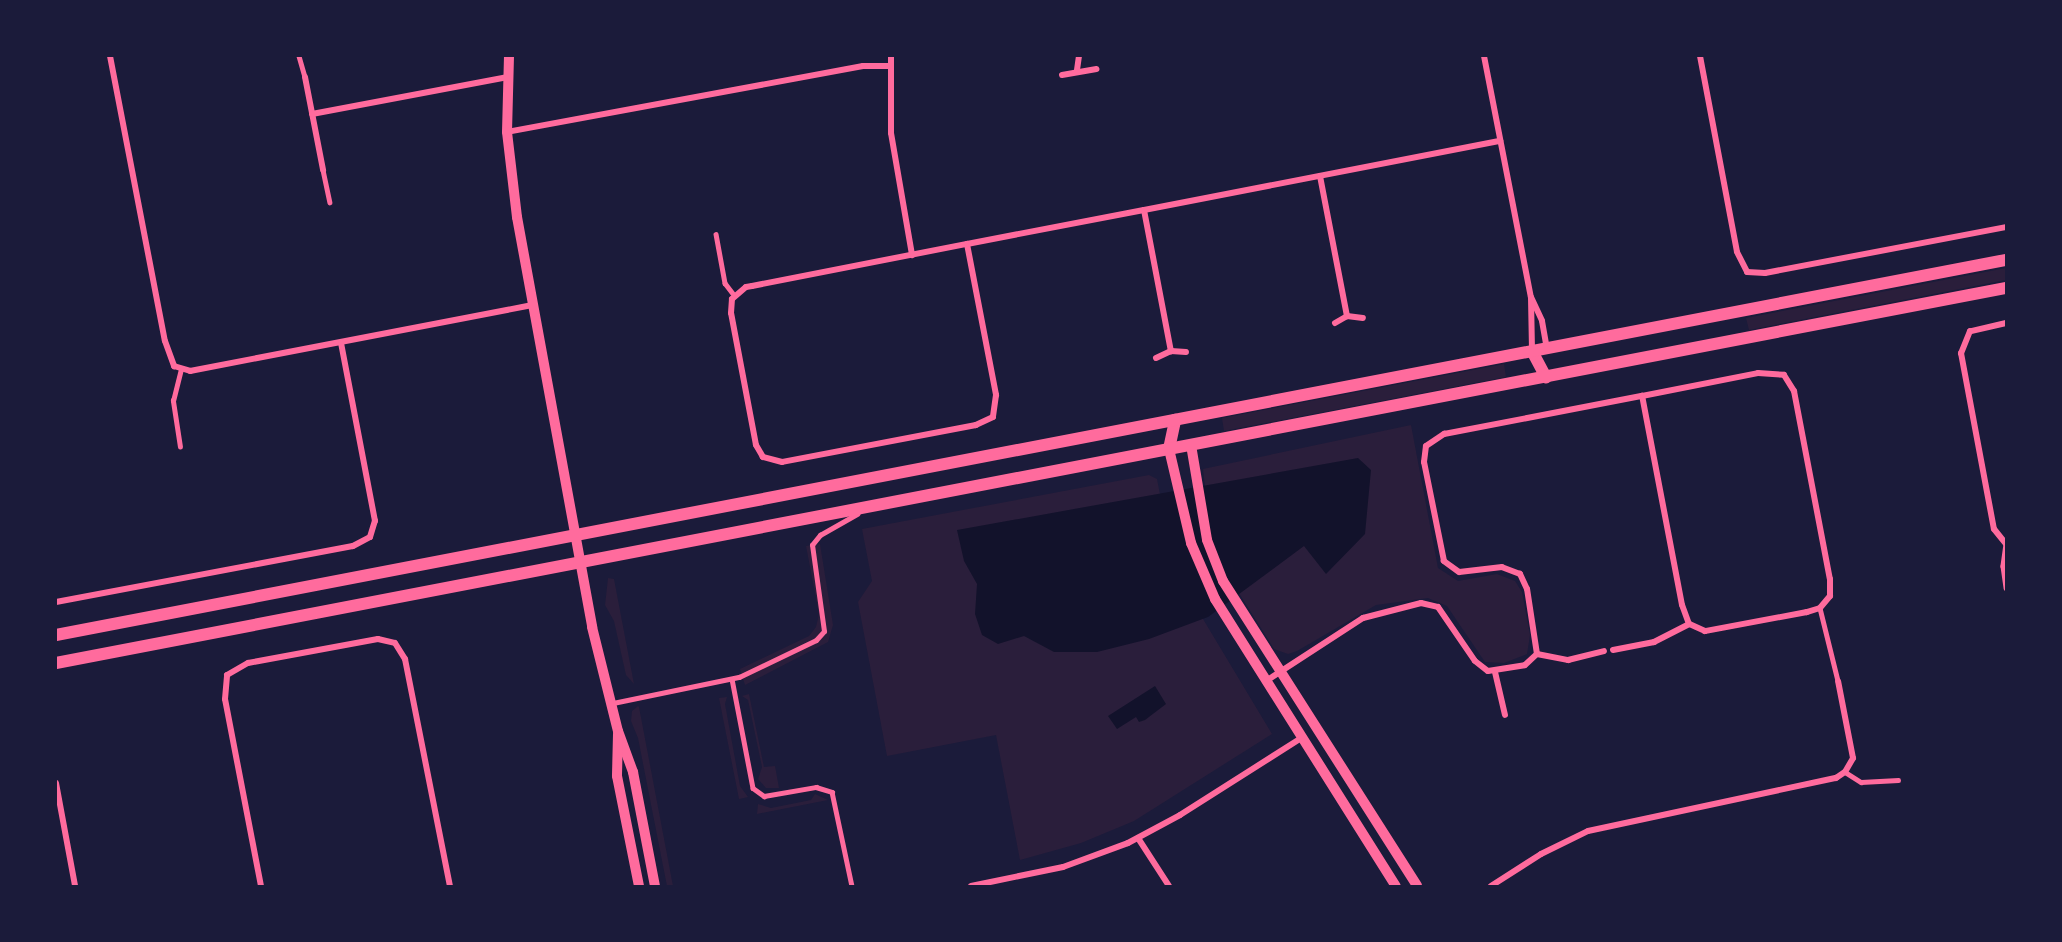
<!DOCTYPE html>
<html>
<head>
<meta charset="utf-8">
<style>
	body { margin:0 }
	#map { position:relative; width:2062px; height:942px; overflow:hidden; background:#1b1b3a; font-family:Montserrat,sans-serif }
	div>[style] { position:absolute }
	.green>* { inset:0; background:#2a1e3b }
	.water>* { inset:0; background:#12122b }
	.service>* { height:4.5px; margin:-2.25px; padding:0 2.25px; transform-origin:2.25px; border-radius:2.25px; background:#ff6b9d }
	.pedestrian>* { height:5px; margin:-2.5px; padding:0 2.5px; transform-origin:2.5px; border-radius:2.5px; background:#ff6b9d }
	.minor>* { height:6px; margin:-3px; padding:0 3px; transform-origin:3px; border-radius:3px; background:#ff6b9d }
	.tertiary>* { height:10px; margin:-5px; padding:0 5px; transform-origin:5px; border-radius:5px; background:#ff6b9d }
	.secondary>* { height:12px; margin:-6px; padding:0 6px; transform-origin:6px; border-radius:6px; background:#ff6b9d }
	span { translate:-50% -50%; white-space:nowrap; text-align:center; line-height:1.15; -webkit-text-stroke:5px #1b1b3a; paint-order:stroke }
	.frame { position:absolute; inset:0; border:57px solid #1b1b3a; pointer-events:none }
</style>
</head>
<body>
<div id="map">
	<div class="green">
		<div style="clip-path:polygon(2006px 268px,2006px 280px,1749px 330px,1746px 318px)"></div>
		<div style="clip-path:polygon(1504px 364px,1506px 377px,1224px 431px,1222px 418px)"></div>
		<div style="clip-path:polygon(1411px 425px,1438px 568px,1458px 581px,1497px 574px,1515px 581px,1522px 592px,1530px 635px,1527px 654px,1504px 663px,1485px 662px,1447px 606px,1428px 598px,1376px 605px,1297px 651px,1288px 654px,1274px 649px,1232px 582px,1208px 513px,1203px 469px)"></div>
		<div style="clip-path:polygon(1149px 475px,1157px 479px,1167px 530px,1200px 614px,1272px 734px,1134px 821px,1081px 843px,1020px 860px,996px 735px,887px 756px,858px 602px,872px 581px,862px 529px)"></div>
		<div style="clip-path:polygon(820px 544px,833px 625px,828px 642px,745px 685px,740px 669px,809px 636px,816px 627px,819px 614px,806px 546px)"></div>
		<div style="clip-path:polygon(608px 578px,614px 579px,634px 684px,626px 675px,614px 621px,605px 605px)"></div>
		<div style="clip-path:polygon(749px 694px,764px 767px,775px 766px,779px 788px,766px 788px,758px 779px,762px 767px,748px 700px,742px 696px)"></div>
		<div style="clip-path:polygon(727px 697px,725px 704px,740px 786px,748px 797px,739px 799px,719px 698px)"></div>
		<div style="clip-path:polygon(638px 706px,639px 707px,673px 886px,667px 886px,638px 738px,631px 721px,632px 711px)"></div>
		<div style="clip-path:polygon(815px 794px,828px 800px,757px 814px,758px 804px,771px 808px,811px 800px)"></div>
	</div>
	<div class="water">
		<div style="clip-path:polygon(1358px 458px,1371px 470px,1365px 534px,1326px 574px,1304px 546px,1208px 617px,1149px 639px,1097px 652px,1054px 652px,1024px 636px,998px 644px,982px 635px,975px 614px,977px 584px,964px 561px,957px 530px)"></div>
		<div style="clip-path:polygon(1155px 686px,1166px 704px,1145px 720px,1139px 722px,1136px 717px,1117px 729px,1108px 716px)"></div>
	</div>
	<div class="service">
		<div style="left:299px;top:56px;width:22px;rotate:74deg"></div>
		<div style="left:323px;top:170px;width:33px;rotate:78deg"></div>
		<div style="left:716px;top:234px;width:50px;rotate:79.6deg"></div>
		<div style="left:725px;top:283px;width:15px;rotate:53deg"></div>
		<div style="left:180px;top:447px;width:47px;rotate:-98.7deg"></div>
		<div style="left:173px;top:401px;width:32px;rotate:-76deg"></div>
		<div style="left:2006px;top:544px;width:22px;rotate:98deg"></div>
		<div style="left:2003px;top:566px;width:22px;rotate:82deg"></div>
		<div style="left:812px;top:545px;width:13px;rotate:-51deg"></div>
		<div style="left:820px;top:535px;width:43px;rotate:-29.6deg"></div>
		<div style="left:1820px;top:608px;width:75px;rotate:76.1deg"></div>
		<div style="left:732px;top:679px;width:111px;rotate:79.1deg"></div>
		<div style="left:753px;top:788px;width:14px;rotate:36deg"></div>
		<div style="left:764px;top:796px;width:53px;rotate:-9.8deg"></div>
		<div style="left:816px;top:787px;width:17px;rotate:17deg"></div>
		<div style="left:832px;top:792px;width:96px;rotate:78deg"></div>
		<div style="left:613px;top:703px;width:129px;rotate:-11.7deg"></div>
		<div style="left:1845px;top:772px;width:19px;rotate:32deg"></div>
		<div style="left:1861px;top:782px;width:37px;rotate:-3deg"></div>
	</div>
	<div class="pedestrian">
		<div style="left:739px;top:677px;width:85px;rotate:-25.7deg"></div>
		<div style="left:816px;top:640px;width:12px;rotate:-48deg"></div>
		<div style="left:824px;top:631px;width:87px;rotate:-97.9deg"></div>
	</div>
	<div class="minor">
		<div style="left:110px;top:56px;width:290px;rotate:79.1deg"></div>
		<div style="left:165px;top:341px;width:27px;rotate:70deg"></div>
		<div style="left:174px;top:366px;width:17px;rotate:17deg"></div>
		<div style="left:190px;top:371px;width:350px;rotate:-10.9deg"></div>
		<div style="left:891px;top:56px;width:77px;rotate:90deg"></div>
		<div style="left:891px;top:133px;width:124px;rotate:80.2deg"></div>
		<div style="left:1484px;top:56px;width:246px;rotate:79deg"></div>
		<div style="left:1531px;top:297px;width:26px;rotate:65deg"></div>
		<div style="left:1542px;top:321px;width:28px;rotate:80deg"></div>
		<div style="left:1700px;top:56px;width:199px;rotate:79.3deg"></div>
		<div style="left:1737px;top:252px;width:22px;rotate:63deg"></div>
		<div style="left:1747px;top:272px;width:18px;rotate:3deg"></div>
		<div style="left:1765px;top:273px;width:245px;rotate:-10.8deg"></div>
		<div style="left:1077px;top:70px;width:14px;rotate:-82deg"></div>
		<div style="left:1062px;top:75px;width:35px;rotate:-10deg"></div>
		<div style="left:305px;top:77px;width:95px;rotate:79deg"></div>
		<div style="left:312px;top:114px;width:198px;rotate:-10.7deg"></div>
		<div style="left:507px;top:132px;width:362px;rotate:-10.5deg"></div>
		<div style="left:863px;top:66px;width:27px"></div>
		<div style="left:1320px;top:176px;width:143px;rotate:79.1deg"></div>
		<div style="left:1144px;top:210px;width:144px;rotate:79.2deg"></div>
		<div style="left:967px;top:244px;width:154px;rotate:79.1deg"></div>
		<div style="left:996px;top:395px;width:22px;rotate:98deg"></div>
		<div style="left:993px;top:417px;width:19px;rotate:155deg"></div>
		<div style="left:976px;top:425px;width:197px;rotate:169.2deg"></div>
		<div style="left:782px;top:462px;width:20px;rotate:-165deg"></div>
		<div style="left:763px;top:457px;width:14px;rotate:-120deg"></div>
		<div style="left:756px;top:445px;width:134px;rotate:-100.7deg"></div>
		<div style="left:731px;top:313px;width:14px;rotate:-86deg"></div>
		<div style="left:732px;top:299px;width:18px;rotate:-41deg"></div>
		<div style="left:746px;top:287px;width:6px;rotate:-9deg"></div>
		<div style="left:752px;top:286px;width:219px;rotate:-11.1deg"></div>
		<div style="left:967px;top:244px;width:180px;rotate:-10.9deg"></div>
		<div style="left:1144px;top:210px;width:363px;rotate:-11deg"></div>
		<div style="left:1531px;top:298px;width:53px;rotate:88.9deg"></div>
		<div style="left:1335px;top:323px;width:14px;rotate:-30deg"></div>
		<div style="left:1347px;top:316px;width:16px;rotate:7deg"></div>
		<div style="left:2006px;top:323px;width:37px;rotate:167deg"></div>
		<div style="left:1970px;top:331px;width:24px;rotate:112deg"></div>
		<div style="left:1961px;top:353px;width:179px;rotate:79.4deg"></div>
		<div style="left:1994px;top:529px;width:19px;rotate:51deg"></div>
		<div style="left:1156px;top:358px;width:17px;rotate:-25deg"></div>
		<div style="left:1171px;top:351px;width:15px;rotate:4deg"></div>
		<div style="left:1758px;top:373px;width:26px;rotate:4deg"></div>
		<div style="left:1784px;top:375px;width:19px;rotate:58deg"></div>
		<div style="left:1794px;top:391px;width:191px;rotate:79.2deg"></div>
		<div style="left:1830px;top:579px;width:17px;rotate:90deg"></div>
		<div style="left:1830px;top:596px;width:16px;rotate:130deg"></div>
		<div style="left:1820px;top:608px;width:14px;rotate:163deg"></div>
		<div style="left:1807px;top:612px;width:104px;rotate:169.4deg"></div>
		<div style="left:1705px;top:631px;width:17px;rotate:-156deg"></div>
		<div style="left:1689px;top:624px;width:20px;rotate:-110deg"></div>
		<div style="left:1682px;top:605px;width:213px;rotate:-100.8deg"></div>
		<div style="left:1642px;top:396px;width:118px;rotate:-11.2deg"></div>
		<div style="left:56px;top:602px;width:302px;rotate:-10.7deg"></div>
		<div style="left:353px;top:546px;width:19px;rotate:-28deg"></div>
		<div style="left:370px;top:537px;width:17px;rotate:-73deg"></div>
		<div style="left:375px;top:521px;width:181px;rotate:-100.8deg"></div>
		<div style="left:1613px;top:650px;width:42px;rotate:-11deg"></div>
		<div style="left:1654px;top:642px;width:39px;rotate:-27deg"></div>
		<div style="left:1537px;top:654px;width:66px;rotate:-98.7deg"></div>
		<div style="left:1527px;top:589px;width:17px;rotate:-115deg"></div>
		<div style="left:1520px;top:574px;width:19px;rotate:-159deg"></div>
		<div style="left:1502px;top:567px;width:43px;rotate:173.4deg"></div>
		<div style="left:1459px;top:572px;width:19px;rotate:-144deg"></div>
		<div style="left:1444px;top:561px;width:101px;rotate:-101.4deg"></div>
		<div style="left:1424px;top:462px;width:16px;rotate:-83deg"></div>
		<div style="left:1426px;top:446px;width:22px;rotate:-34deg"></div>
		<div style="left:1444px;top:434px;width:202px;rotate:-10.9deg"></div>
		<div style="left:1495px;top:672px;width:44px;rotate:76.9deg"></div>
		<div style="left:1266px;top:681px;width:116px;rotate:-33deg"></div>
		<div style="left:1363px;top:618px;width:60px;rotate:-14.5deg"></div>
		<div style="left:1421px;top:603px;width:17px;rotate:13deg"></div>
		<div style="left:1438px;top:607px;width:65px;rotate:55.6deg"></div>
		<div style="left:1475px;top:661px;width:16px;rotate:38deg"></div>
		<div style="left:1488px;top:671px;width:37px;rotate:-9deg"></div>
		<div style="left:1525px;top:665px;width:16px;rotate:-43deg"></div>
		<div style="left:1537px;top:654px;width:32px;rotate:11deg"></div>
		<div style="left:1568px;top:660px;width:37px;rotate:-14deg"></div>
		<div style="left:56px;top:783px;width:105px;rotate:79.5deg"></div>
		<div style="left:1138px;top:838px;width:57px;rotate:57.1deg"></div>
		<div style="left:261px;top:886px;width:190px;rotate:-100.9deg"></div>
		<div style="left:225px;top:699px;width:24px;rotate:-85deg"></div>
		<div style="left:227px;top:675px;width:24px;rotate:-30deg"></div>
		<div style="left:248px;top:663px;width:132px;rotate:-10.5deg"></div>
		<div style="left:378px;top:639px;width:17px;rotate:13deg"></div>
		<div style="left:395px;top:643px;width:19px;rotate:58deg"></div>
		<div style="left:405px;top:659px;width:231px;rotate:78.8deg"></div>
		<div style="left:971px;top:886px;width:94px;rotate:-11.7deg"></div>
		<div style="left:1063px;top:867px;width:69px;rotate:-20.3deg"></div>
		<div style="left:1128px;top:843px;width:59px;rotate:-28.3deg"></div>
		<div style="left:1180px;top:815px;width:146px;rotate:-32.4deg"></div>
		<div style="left:1491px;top:886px;width:59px;rotate:-32.6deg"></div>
		<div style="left:1541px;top:854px;width:52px;rotate:-26.1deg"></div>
		<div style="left:1588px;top:831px;width:254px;rotate:-12.1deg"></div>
		<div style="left:1836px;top:778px;width:11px;rotate:-34deg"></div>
		<div style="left:1845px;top:772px;width:16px;rotate:-60deg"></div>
		<div style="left:1853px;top:758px;width:78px;rotate:-101deg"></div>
	</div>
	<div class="tertiary">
		<div style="left:509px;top:56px;width:76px;rotate:91.5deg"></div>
		<div style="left:507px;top:132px;width:86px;rotate:83.3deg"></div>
		<div style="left:517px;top:217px;width:417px;rotate:79.6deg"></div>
		<div style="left:592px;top:627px;width:107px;rotate:76deg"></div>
		<div style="left:618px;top:731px;width:44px;rotate:69.9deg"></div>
		<div style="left:633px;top:772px;width:116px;rotate:79.1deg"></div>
		<div style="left:1191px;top:445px;width:96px;rotate:80.4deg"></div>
		<div style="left:1207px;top:540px;width:44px;rotate:68.7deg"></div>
		<div style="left:1223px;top:581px;width:361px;rotate:57.5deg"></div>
		<div style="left:1169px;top:449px;width:97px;rotate:76.8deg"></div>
		<div style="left:1191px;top:543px;width:61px;rotate:66.8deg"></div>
		<div style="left:1215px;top:599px;width:339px;rotate:57.8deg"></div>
		<div style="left:618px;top:734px;width:42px;rotate:91.4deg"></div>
		<div style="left:617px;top:776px;width:112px;rotate:78.7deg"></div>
	</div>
	<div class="secondary">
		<div style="left:1532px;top:351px;width:30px;rotate:62deg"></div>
		<div style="left:1169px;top:449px;width:30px;rotate:-78deg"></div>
		<div style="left:56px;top:635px;width:1986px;rotate:-10.89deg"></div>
		<div style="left:56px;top:663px;width:1986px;rotate:-10.89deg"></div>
	</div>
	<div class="frame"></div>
</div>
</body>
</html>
